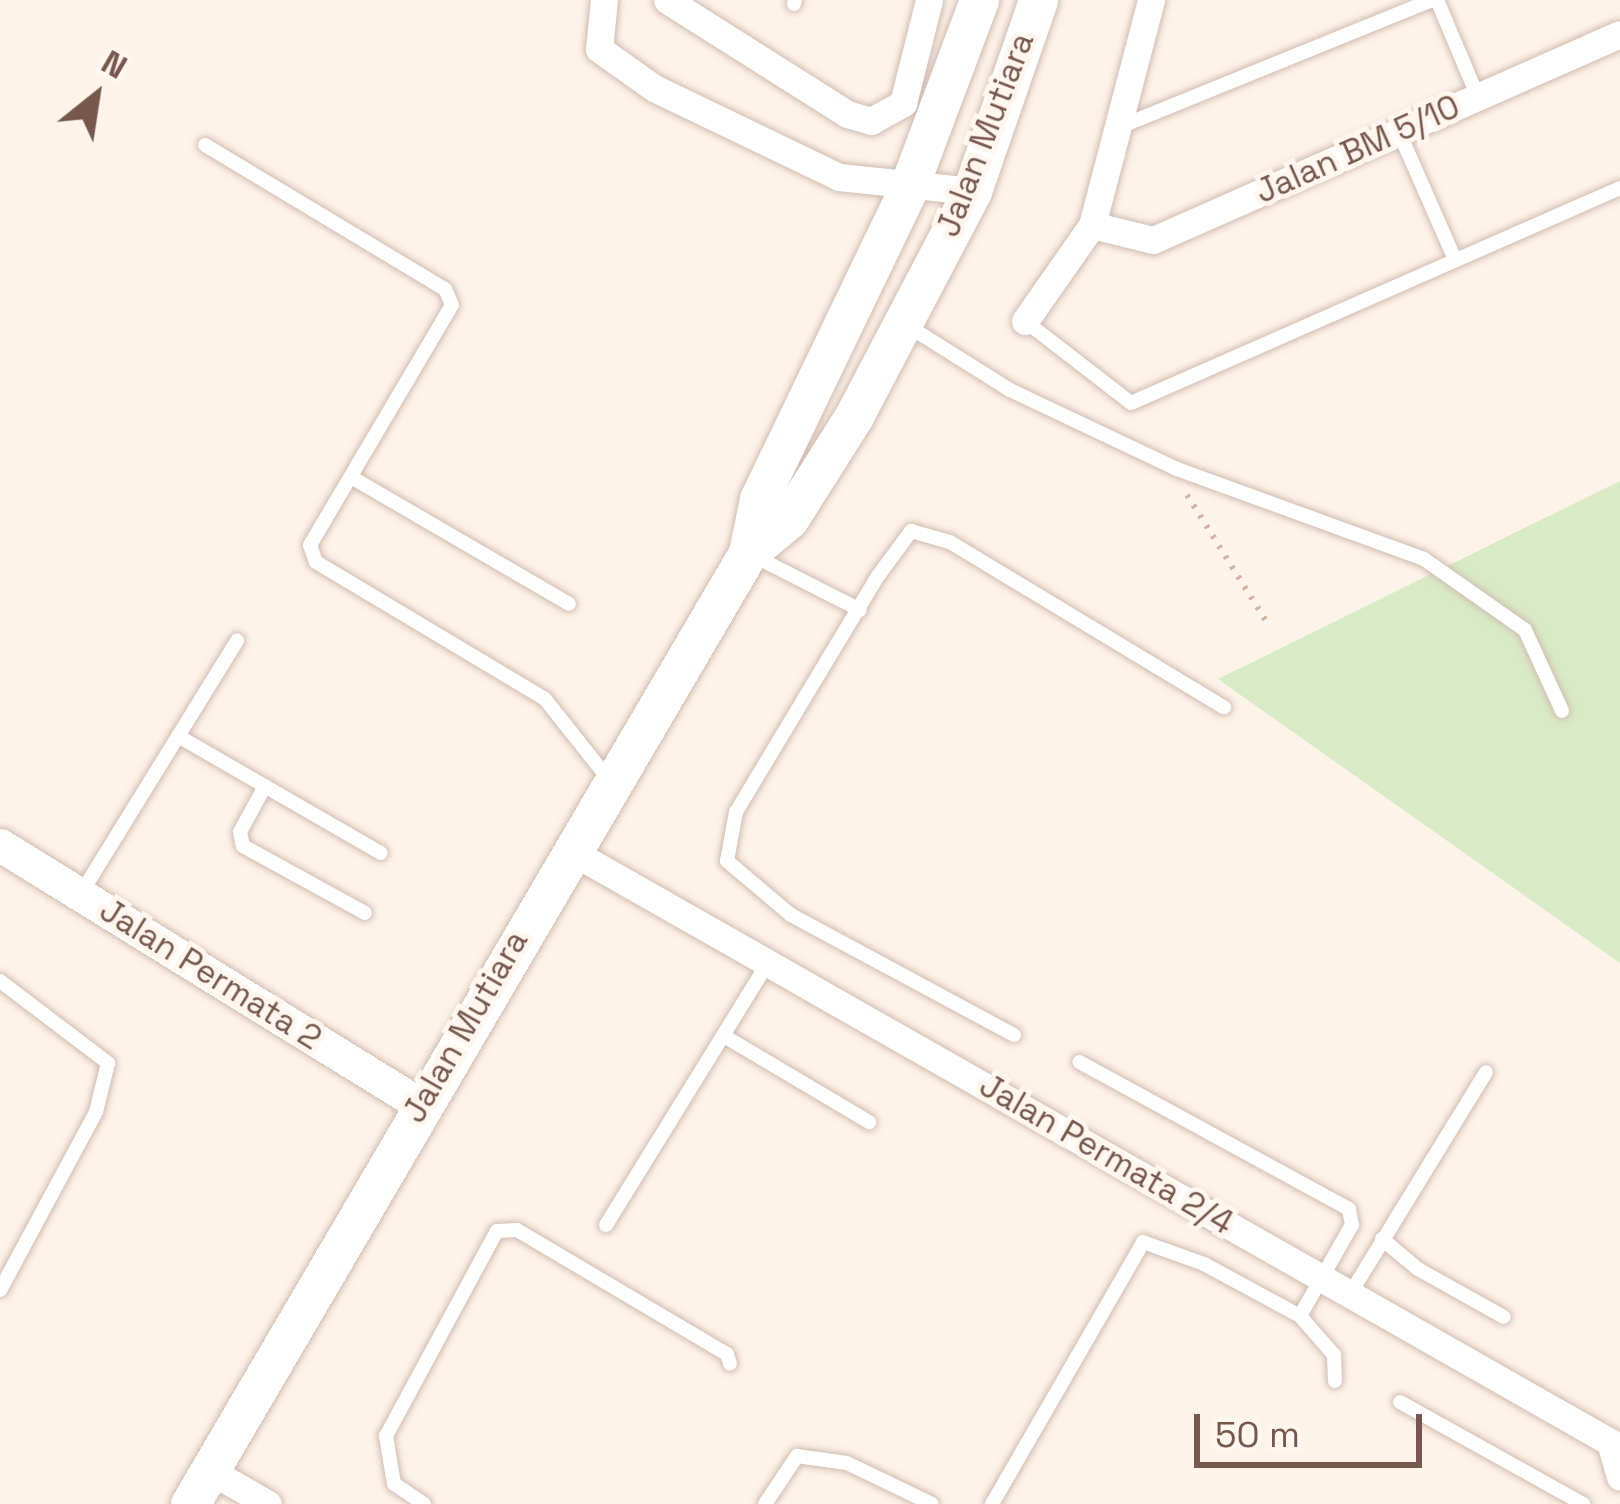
<!DOCTYPE html>
<html>
<head>
<meta charset="utf-8">
<style>
	body { margin:0 }
	#map { position:relative; width:1620px; height:1504px; overflow:hidden; background:#fdf3e8; font-family:"Space Grotesk",sans-serif }
	div>[style] { position:absolute }
	.green>* { inset:0; background:#d8ebc6 }
	.path>* { height:6px; margin-top:-3px; transform-origin:0; background:repeating-linear-gradient(90deg,#d8b2a2 0 3px,transparent 0 12px) }
	.roads { filter:drop-shadow(0 0 3px #d1bcb0) drop-shadow(0 0 3px #d1bcb0) }
	.service>* { height:14px; margin:-7px; padding:0 7px; transform-origin:7px; border-radius:7px; background:#fff }
	.minor>* { height:27px; margin:-13.5px; padding:0 13.5px; transform-origin:13.5px; border-radius:13.5px; background:#fff }
	.tertiary>* { height:33px; margin:-16.5px; padding:0 16.5px; transform-origin:16.5px; border-radius:16.5px; background:#fff }
	.secondary>* { height:39px; margin:-19.5px; padding:0 19.5px; transform-origin:19.5px; border-radius:19.5px; background:#fff }
	span { translate:-50% -50%; white-space:nowrap; text-align:center; line-height:1.15; -webkit-text-stroke:10px #fff7ef; paint-order:stroke }
	.street-label { font-size:33px; color:#77574c }
	.north { position:absolute; left:36px; top:36px; width:120px; height:120px; -webkit-text-stroke:9px #fff7ef; paint-order:stroke; rotate:30deg; font-size:33px; font-weight:700; line-height:48px; text-align:center; color:#77574c }
	.north::after { content:''; display:block; margin:auto; width:42px; height:54px; background:#77574c; clip-path:polygon(50% 0,100% 100%,50% 72%,0 100%) }
	.scale { position:absolute; left:1194px; top:1414px; width:228px; height:54px; box-sizing:border-box; border:6px solid #77574c; border-top:0; padding-left:15px; font-size:36px; line-height:42px; white-space:nowrap; color:#77574c; -webkit-text-stroke:9px #fff7ef; paint-order:stroke }
</style>
</head>
<body>
<div id="map">
	<div class="green">
		<div style="clip-path:polygon(1620px 481px,1620px 963px,1218px 679px)"></div>
	</div>
	<div class="path">
		<div style="left:1187px;top:495px;width:152px;rotate:57.9deg"></div>
	</div>
	<div class="roads">
		<div class="service">
			<div style="left:1437px;top:0;width:105px;rotate:67.1deg"></div>
			<div style="left:794px;top:4px;width:4px;rotate:-76deg"></div>
			<div style="left:1117px;top:128px;width:340px;rotate:-22.1deg"></div>
			<div style="left:1399px;top:132px;width:134px;rotate:66.3deg"></div>
			<div style="left:205px;top:145px;width:280px;rotate:31deg"></div>
			<div style="left:445px;top:289px;width:17px;rotate:66deg"></div>
			<div style="left:452px;top:305px;width:279px;rotate:120.6deg"></div>
			<div style="left:310px;top:545px;width:18px;rotate:71deg"></div>
			<div style="left:316px;top:562px;width:267px;rotate:30.9deg"></div>
			<div style="left:545px;top:699px;width:105px;rotate:51.6deg"></div>
			<div style="left:1025px;top:321px;width:134px;rotate:37.7deg"></div>
			<div style="left:1131px;top:403px;width:534px;rotate:-23.73deg"></div>
			<div style="left:908px;top:326px;width:120px;rotate:32.1deg"></div>
			<div style="left:1010px;top:390px;width:185px;rotate:25.3deg"></div>
			<div style="left:1177px;top:469px;width:263px;rotate:20deg"></div>
			<div style="left:1424px;top:559px;width:123px;rotate:35.1deg"></div>
			<div style="left:1525px;top:630px;width:89px;rotate:65.4deg"></div>
			<div style="left:351px;top:477px;width:252px;rotate:30.2deg"></div>
			<div style="left:752px;top:555px;width:121px;rotate:27deg"></div>
			<div style="left:178px;top:736px;width:234px;rotate:30deg"></div>
			<div style="left:265px;top:786px;width:52px;rotate:118.5deg"></div>
			<div style="left:240px;top:832px;width:14px;rotate:78deg"></div>
			<div style="left:243px;top:846px;width:139px;rotate:28.8deg"></div>
			<div style="left:80px;top:895px;width:299px;rotate:-58.3deg"></div>
			<div style="left:0;top:981px;width:136px;rotate:37.2deg"></div>
			<div style="left:108px;top:1063px;width:50px;rotate:103.8deg"></div>
			<div style="left:96px;top:1112px;width:202px;rotate:118.3deg"></div>
			<div style="left:1014px;top:1035px;width:253px;rotate:-151.7deg"></div>
			<div style="left:791px;top:915px;width:84px;rotate:-139.8deg"></div>
			<div style="left:727px;top:861px;width:50px;rotate:-79.6deg"></div>
			<div style="left:736px;top:812px;width:275px;rotate:-59deg"></div>
			<div style="left:878px;top:576px;width:56px;rotate:-53.7deg"></div>
			<div style="left:911px;top:531px;width:41px;rotate:15.8deg"></div>
			<div style="left:950px;top:542px;width:320px;rotate:31.1deg"></div>
			<div style="left:724px;top:1036px;width:169px;rotate:30.7deg"></div>
			<div style="left:606px;top:1225px;width:308px;rotate:-58.3deg"></div>
			<div style="left:1382px;top:1239px;width:47px;rotate:39.8deg"></div>
			<div style="left:1418px;top:1269px;width:98px;rotate:29.2deg"></div>
			<div style="left:1350px;top:1294px;width:260px;rotate:-58.5deg"></div>
			<div style="left:1300px;top:1316px;width:52px;rotate:48.9deg"></div>
			<div style="left:1334px;top:1355px;width:26px;rotate:88deg"></div>
			<div style="left:1400px;top:1402px;width:210px;rotate:29.1deg"></div>
			<div style="left:424px;top:1504px;width:36px;rotate:-146deg"></div>
			<div style="left:394px;top:1484px;width:49px;rotate:-99.5deg"></div>
			<div style="left:386px;top:1436px;width:233px;rotate:-61.6deg"></div>
			<div style="left:497px;top:1231px;width:20px;rotate:-3deg"></div>
			<div style="left:517px;top:1230px;width:244px;rotate:30.6deg"></div>
			<div style="left:727px;top:1354px;width:10px;rotate:73deg"></div>
			<div style="left:765px;top:1504px;width:58px;rotate:-56.3deg"></div>
			<div style="left:797px;top:1456px;width:50px;rotate:8deg"></div>
			<div style="left:847px;top:1463px;width:94px;rotate:25.8deg"></div>
			<div style="left:992px;top:1504px;width:302px;rotate:-60deg"></div>
			<div style="left:1143px;top:1242px;width:65px;rotate:19.8deg"></div>
			<div style="left:1204px;top:1264px;width:109px;rotate:28.4deg"></div>
			<div style="left:1300px;top:1316px;width:105px;rotate:-60.3deg"></div>
			<div style="left:1352px;top:1225px;width:16px;rotate:-101deg"></div>
			<div style="left:1349px;top:1209px;width:307px;rotate:-151.4deg"></div>
		</div>
		<div class="minor">
			<div style="left:604px;top:0;width:49px;rotate:95.8deg"></div>
			<div style="left:599px;top:49px;width:67px;rotate:35.3deg"></div>
			<div style="left:654px;top:88px;width:205px;rotate:25.7deg"></div>
			<div style="left:839px;top:177px;width:134px;rotate:6deg"></div>
			<div style="left:667px;top:0;width:213px;rotate:32.3deg"></div>
			<div style="left:847px;top:114px;width:25px;rotate:16deg"></div>
			<div style="left:871px;top:121px;width:37px;rotate:-29deg"></div>
			<div style="left:903px;top:103px;width:106px;rotate:-75.8deg"></div>
			<div style="left:1092px;top:225px;width:63px;rotate:13.8deg"></div>
			<div style="left:1153px;top:240px;width:510px;rotate:-23.8deg"></div>
			<div style="left:1025px;top:321px;width:117px;rotate:-55.1deg"></div>
			<div style="left:1092px;top:225px;width:233px;rotate:-75.3deg"></div>
			<div style="left:569px;top:850px;width:1198px;rotate:29.63deg"></div>
			<div style="left:1610px;top:1442px;width:36px;rotate:74deg"></div>
			<div style="left:209px;top:1470px;width:68px;rotate:30deg"></div>
		</div>
		<div class="tertiary">
			<div style="left:0;top:845px;width:495px;rotate:31.7deg"></div>
		</div>
		<div class="secondary">
			<div style="left:748px;top:553px;width:55px;rotate:-78.5deg"></div>
			<div style="left:759px;top:499px;width:344px;rotate:-64.3deg"></div>
			<div style="left:908px;top:189px;width:202px;rotate:-69.4deg"></div>
			<div style="left:190px;top:1504px;width:1103px;rotate:-59.6deg"></div>
			<div style="left:748px;top:553px;width:53px;rotate:-39.7deg"></div>
			<div style="left:789px;top:519px;width:122px;rotate:-57.7deg"></div>
			<div style="left:854px;top:416px;width:254px;rotate:-62.3deg"></div>
			<div style="left:972px;top:191px;width:202px;rotate:-70.9deg"></div>
		</div>
	</div>
	<div class="street-label">
		<span style="left:986px;top:135px;rotate:-69deg">Jalan Mutiara</span>
		<span style="left:1358px;top:150px;rotate:-24deg">Jalan BM 5/10</span>
		<span style="left:210px;top:975px;rotate:32deg">Jalan Permata 2</span>
		<span style="left:466px;top:1027px;rotate:-60deg">Jalan Mutiara</span>
		<span style="left:1106px;top:1155px;rotate:30deg">Jalan Permata 2/4</span>
	</div>
	<div class="north">N</div>
	<div class="scale">50 m</div>
</div>
</body>
</html>
